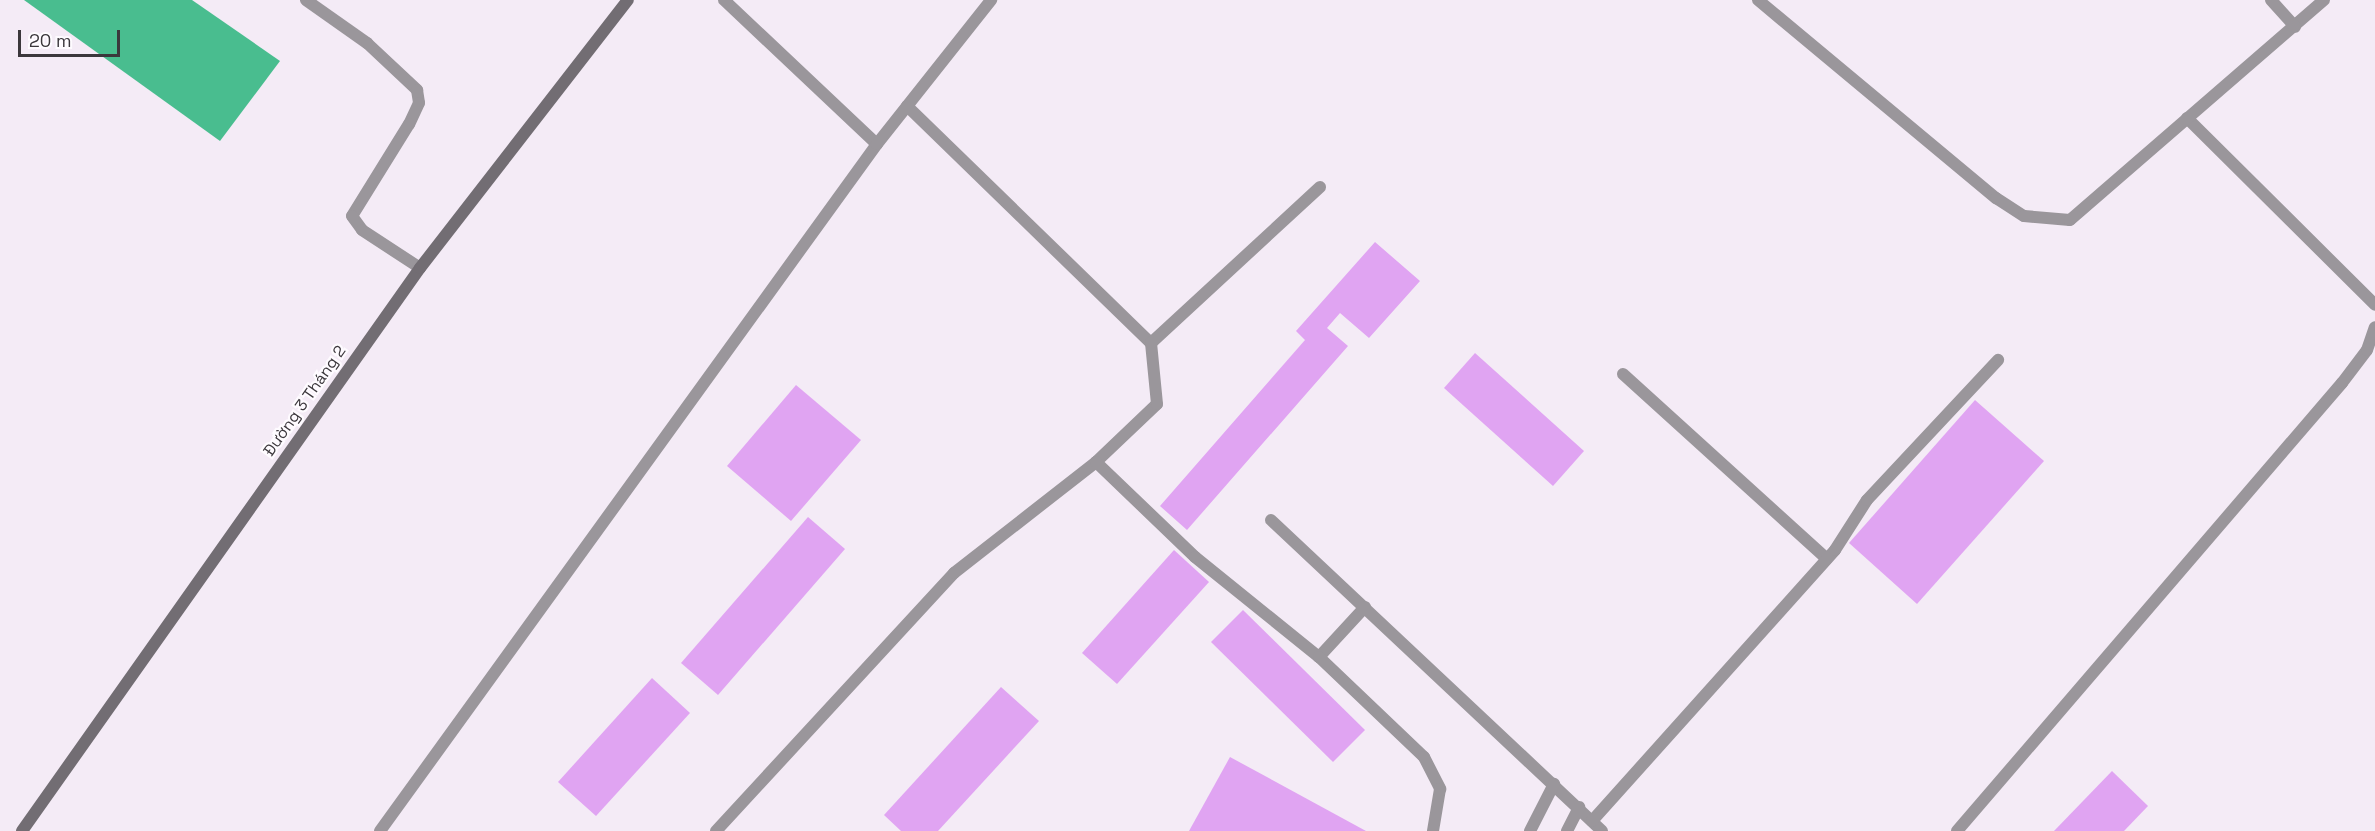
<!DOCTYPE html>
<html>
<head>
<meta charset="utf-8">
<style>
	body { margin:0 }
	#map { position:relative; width:2375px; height:831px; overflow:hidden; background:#f4ebf6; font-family:"Space Grotesk",sans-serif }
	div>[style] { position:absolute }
	.water>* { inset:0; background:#49bd8f }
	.building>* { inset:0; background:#e0a4f2 }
	.lane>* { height:12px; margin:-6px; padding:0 6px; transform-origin:6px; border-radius:6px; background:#9a969b }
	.street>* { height:12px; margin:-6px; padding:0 6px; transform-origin:6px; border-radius:6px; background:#9a969b }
	.secondary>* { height:12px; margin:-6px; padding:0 6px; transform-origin:6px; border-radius:6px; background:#726d73 }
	span { translate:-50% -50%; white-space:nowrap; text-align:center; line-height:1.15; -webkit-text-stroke:4.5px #fefbff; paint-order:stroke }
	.street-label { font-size:16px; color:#3b373c }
	.scale { position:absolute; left:18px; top:30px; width:102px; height:27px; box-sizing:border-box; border:3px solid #3b373c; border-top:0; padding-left:8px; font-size:18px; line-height:21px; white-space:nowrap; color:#3b373c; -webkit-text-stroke:4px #fefbff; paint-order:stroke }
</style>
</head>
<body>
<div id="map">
	<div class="water">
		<div style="clip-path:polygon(24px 0,192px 0,280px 61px,220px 141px)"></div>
	</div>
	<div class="building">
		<div style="clip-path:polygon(1375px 242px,1420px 281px,1369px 338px,1340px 313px,1327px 328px,1348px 346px,1187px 530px,1160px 506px,1305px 340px,1296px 331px)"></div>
		<div style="clip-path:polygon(1475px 353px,1584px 451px,1553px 486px,1444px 388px)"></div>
		<div style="clip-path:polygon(796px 385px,861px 440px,791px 521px,727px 466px)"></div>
		<div style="clip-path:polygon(1975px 400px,2044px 461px,1917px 604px,1849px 543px)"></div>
		<div style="clip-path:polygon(808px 517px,845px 549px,718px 695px,681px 663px)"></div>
		<div style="clip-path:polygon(1174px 550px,1209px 582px,1117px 684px,1082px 653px)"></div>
		<div style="clip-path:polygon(1243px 610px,1365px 730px,1333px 762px,1211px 642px)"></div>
		<div style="clip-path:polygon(652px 678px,690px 713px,596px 816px,558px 782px)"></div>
		<div style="clip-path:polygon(1001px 687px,1039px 721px,938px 831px,901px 831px,884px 815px)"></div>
		<div style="clip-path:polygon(1230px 757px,1366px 831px,1189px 831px)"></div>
		<div style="clip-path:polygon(2112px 771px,2148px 806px,2124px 831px,2054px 831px)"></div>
	</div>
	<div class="lane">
		<div style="left:306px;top:0;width:75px;rotate:35.2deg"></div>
		<div style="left:367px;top:43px;width:69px;rotate:43.2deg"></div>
		<div style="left:417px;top:90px;width:13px;rotate:81deg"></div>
		<div style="left:419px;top:103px;width:23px;rotate:115deg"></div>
		<div style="left:409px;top:124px;width:108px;rotate:121.8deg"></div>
		<div style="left:352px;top:216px;width:17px;rotate:54deg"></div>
		<div style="left:362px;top:230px;width:69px;rotate:33.2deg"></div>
		<div style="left:724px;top:0;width:210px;rotate:43.3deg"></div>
		<div style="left:907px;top:106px;width:340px;rotate:44.2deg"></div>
		<div style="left:2187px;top:118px;width:265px;rotate:44.8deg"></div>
		<div style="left:1623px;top:374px;width:275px;rotate:42.2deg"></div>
		<div style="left:1096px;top:462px;width:84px;rotate:-43.6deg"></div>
		<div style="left:1157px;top:404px;width:61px;rotate:-95.6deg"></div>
		<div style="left:1151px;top:343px;width:230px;rotate:-42.7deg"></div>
		<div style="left:1271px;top:520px;width:454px;rotate:43.2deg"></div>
		<div style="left:1319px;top:657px;width:68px;rotate:-47.4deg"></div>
		<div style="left:1592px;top:821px;width:364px;rotate:-48.1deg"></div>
		<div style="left:1835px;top:550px;width:59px;rotate:-57.4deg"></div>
		<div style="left:1867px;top:500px;width:192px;rotate:-46.9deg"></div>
		<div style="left:716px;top:831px;width:351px;rotate:-47.3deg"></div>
		<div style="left:954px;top:573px;width:180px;rotate:-38deg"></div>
		<div style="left:1096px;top:462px;width:137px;rotate:43.8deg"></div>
		<div style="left:1195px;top:557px;width:159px;rotate:38.9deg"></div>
		<div style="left:1319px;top:657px;width:145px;rotate:43.6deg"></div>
		<div style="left:1424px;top:757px;width:36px;rotate:63deg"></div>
		<div style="left:1440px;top:789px;width:43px;rotate:99.5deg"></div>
		<div style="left:1530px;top:831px;width:53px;rotate:-62.9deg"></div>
		<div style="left:1567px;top:831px;width:27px;rotate:-63deg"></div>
		<div style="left:1957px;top:831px;width:591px;rotate:-49.33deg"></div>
		<div style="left:2342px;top:383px;width:41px;rotate:-52.9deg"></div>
		<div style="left:2367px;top:350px;width:24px;rotate:-71deg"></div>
	</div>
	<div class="street">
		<div style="left:1758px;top:0;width:310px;rotate:39.8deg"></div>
		<div style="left:1996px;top:198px;width:33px;rotate:33deg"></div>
		<div style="left:2024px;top:216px;width:46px;rotate:5deg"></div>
		<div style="left:2070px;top:220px;width:336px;rotate:-40.9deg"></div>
		<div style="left:2271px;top:0;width:36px;rotate:48deg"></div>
		<div style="left:380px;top:831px;width:848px;rotate:-54.12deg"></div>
		<div style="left:877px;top:144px;width:184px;rotate:-51.6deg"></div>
	</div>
	<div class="secondary">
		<div style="left:22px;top:831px;width:689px;rotate:-54.74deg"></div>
		<div style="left:420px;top:268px;width:339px;rotate:-52.2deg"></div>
	</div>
	<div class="street-label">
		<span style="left:305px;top:401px;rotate:-55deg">Đường 3 Tháng 2</span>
	</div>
	<div class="scale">20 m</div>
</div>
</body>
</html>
